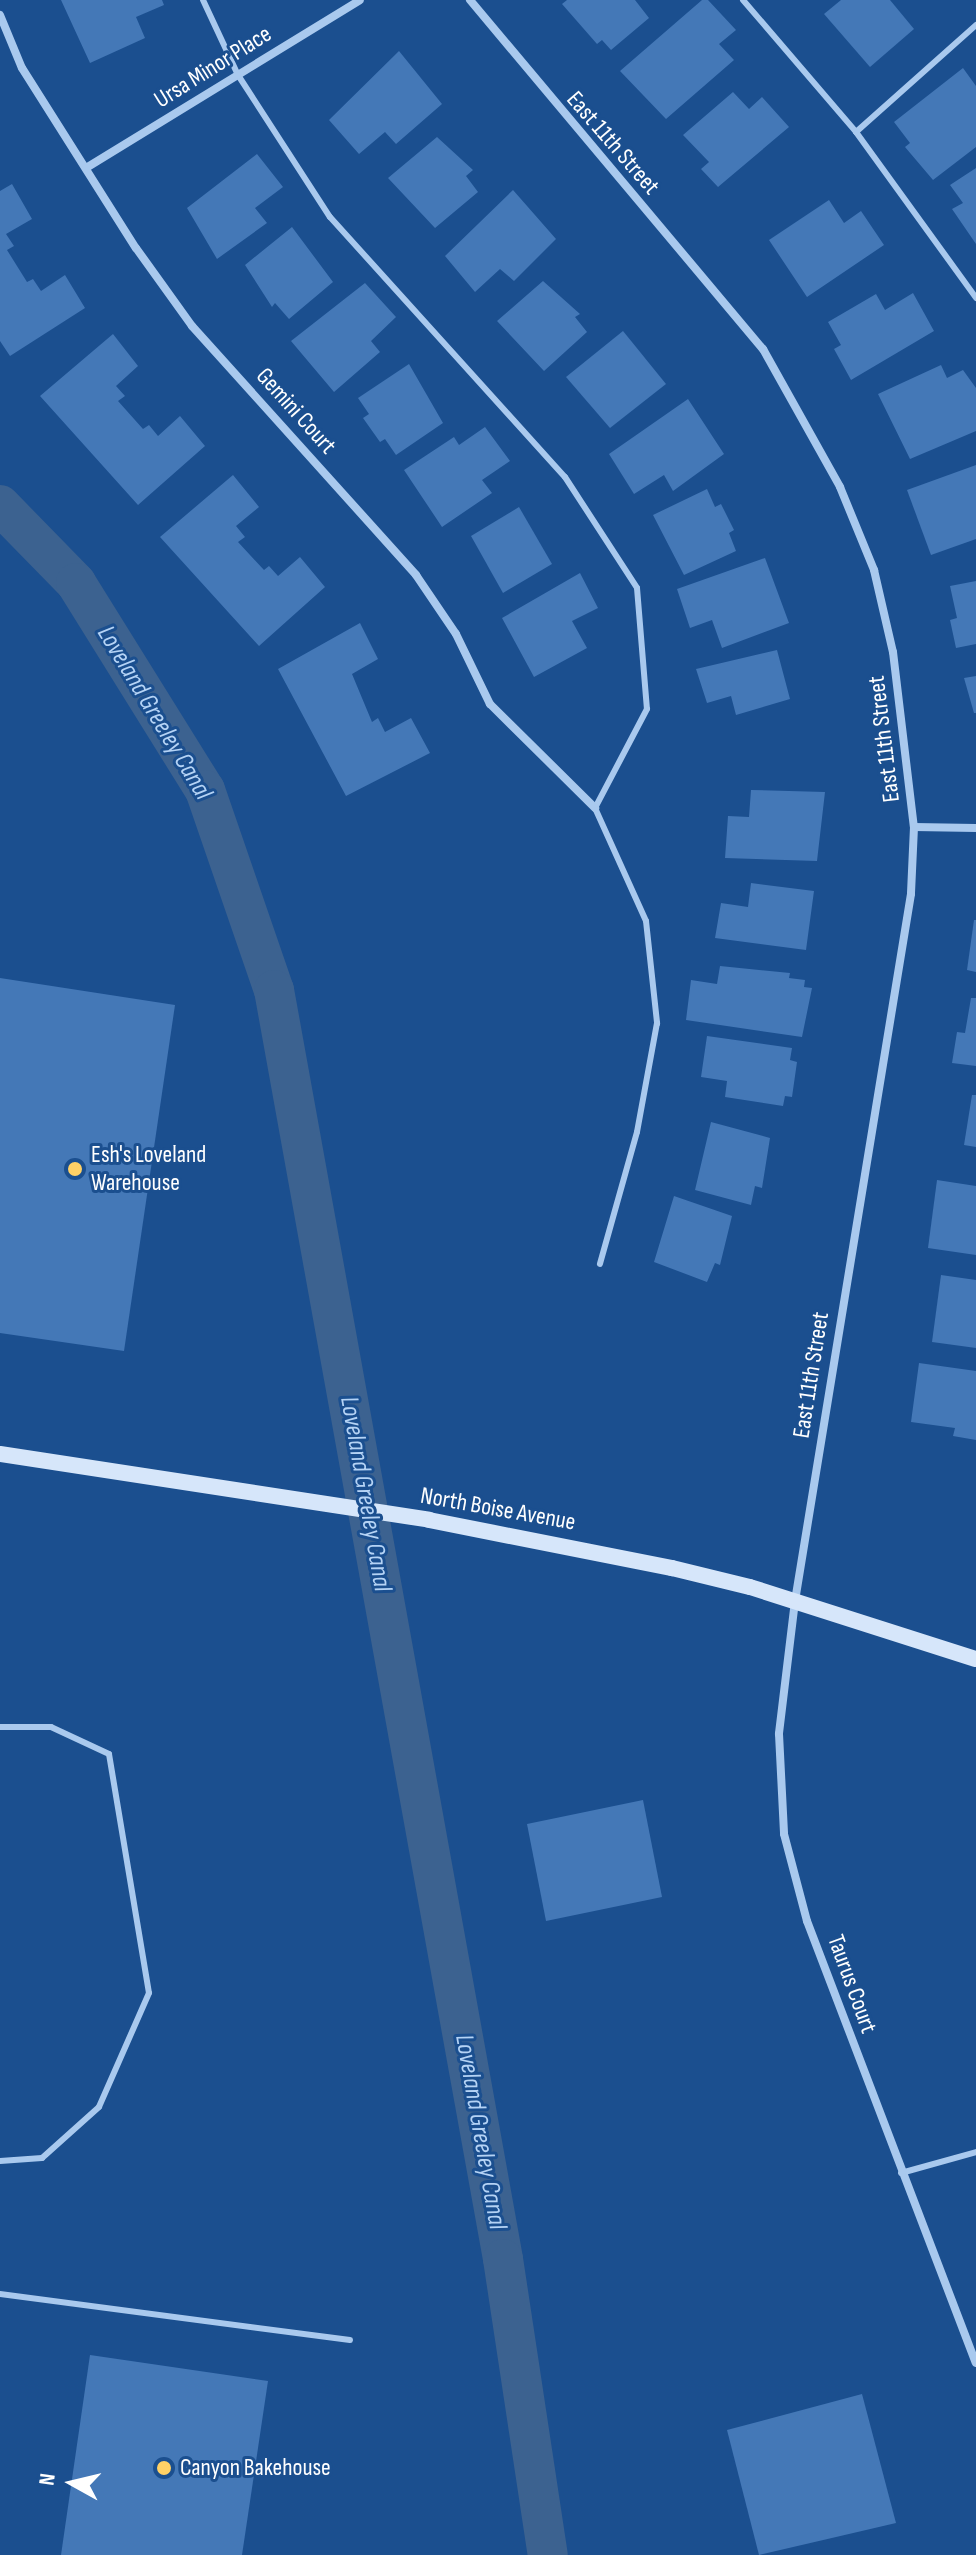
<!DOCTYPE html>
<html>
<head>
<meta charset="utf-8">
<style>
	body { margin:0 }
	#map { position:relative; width:976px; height:2555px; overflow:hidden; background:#1b4f8f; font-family:"Sofia Sans Condensed",sans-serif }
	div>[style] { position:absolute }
	.canal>* { height:40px; margin:-20px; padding:0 20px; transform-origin:20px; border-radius:20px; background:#3c6290 }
	.building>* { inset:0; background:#4478b7 }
	.lane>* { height:6px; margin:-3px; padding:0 3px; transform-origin:3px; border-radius:3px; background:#a9c9ee }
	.street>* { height:8px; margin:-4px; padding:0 4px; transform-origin:4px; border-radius:4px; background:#a9c9ee }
	.secondary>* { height:16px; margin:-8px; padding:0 8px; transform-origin:8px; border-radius:8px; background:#d6e6fa }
	.dots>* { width:22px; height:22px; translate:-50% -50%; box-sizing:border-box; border:4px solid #1b4f8f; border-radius:50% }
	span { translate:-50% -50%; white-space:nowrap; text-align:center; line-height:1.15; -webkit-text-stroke:6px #1b4f8f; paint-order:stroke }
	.street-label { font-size:24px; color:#fff }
	.poi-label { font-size:24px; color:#fff }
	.left { translate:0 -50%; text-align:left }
	.water-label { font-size:26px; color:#b5d3f5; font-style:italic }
	.north { position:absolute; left:32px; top:2443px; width:80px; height:80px; -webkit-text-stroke:6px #1b4f8f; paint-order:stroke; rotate:278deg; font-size:22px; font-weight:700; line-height:32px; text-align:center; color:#fff }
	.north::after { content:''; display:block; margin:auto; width:28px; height:36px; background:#fff; clip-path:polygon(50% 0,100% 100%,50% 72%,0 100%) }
</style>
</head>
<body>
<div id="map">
	<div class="canal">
		<div style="left:0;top:505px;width:109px;rotate:45.7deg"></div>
		<div style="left:76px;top:583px;width:244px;rotate:58.1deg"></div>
		<div style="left:205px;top:790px;width:212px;rotate:71deg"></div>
		<div style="left:274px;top:990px;width:1289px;rotate:79.77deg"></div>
		<div style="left:503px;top:2259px;width:299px;rotate:81.4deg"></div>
	</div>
	<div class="building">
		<div style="clip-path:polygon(61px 0,162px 0,164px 5px,136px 17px,145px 38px,90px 63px)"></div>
		<div style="clip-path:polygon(567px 0,635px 0,649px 18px,611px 50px,602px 40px,597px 44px,562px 4px)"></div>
		<div style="clip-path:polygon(702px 0,708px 0,736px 30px,719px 44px,734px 60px,666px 119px,620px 71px)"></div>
		<div style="clip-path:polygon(841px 0,890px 0,914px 29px,870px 67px,824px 14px)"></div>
		<div style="clip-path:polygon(399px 51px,442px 104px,396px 144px,385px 132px,359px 154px,329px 120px)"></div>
		<div style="clip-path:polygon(963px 68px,976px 86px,976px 147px,933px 180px,905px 147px,910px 143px,894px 122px)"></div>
		<div style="clip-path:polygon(733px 92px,749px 109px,762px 97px,789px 127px,718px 187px,701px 169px,709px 162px,683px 135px)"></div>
		<div style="clip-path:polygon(437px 137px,473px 170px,466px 176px,478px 192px,435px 228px,388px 178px)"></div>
		<div style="clip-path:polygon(257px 154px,283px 187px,255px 208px,267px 223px,217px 259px,187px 208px)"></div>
		<div style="clip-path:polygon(976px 168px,976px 244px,952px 209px,963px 203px,950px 185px)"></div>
		<div style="clip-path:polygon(12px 184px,32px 219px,6px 234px,14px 246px,7px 250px,27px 282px,33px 279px,41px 291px,65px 275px,85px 308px,10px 356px,0 341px,0 191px)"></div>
		<div style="clip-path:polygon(513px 190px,556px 239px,514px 281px,500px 269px,475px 292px,445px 256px)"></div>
		<div style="clip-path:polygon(829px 200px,844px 223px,861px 211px,884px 245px,807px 297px,769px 240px)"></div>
		<div style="clip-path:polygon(292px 227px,333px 282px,289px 319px,275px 303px,272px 307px,245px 265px)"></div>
		<div style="clip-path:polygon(543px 281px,580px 314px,575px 317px,587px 332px,544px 371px,497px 321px)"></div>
		<div style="clip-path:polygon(365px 283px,396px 317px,371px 341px,380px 352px,334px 392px,291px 341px)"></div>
		<div style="clip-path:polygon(913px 293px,934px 331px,851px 380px,834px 349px,841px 345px,828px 322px,876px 294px,885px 310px)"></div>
		<div style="clip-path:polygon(623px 331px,666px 384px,610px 428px,566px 377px)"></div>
		<div style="clip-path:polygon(113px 334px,138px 366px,116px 386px,125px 396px,118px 401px,143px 429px,149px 425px,158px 436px,180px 416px,205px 446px,138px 505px,40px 396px)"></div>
		<div style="clip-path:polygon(409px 364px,443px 423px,396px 455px,385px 439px,380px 442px,363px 418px,369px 414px,358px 398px)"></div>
		<div style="clip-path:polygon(941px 365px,947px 378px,963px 370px,976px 388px,976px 431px,910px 459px,878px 394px)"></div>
		<div style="clip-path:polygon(688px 399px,724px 454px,673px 491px,664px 475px,634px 494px,609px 454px)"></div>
		<div style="clip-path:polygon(485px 427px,510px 461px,482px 480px,492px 493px,442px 527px,404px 470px,454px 437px,459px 445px)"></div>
		<div style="clip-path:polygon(976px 465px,976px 539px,931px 555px,907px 490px)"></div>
		<div style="clip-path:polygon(233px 475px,259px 507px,236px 526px,245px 537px,238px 542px,264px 570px,269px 566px,278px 576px,300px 557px,325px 587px,259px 646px,160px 537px)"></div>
		<div style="clip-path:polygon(707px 489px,715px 507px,721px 504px,734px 530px,729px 533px,736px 551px,684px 575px,653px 515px)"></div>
		<div style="clip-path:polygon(519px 507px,552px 564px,503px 593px,471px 536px)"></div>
		<div style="clip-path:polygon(765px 558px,789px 623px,722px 648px,712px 620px,690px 628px,677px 589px)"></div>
		<div style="clip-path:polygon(580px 573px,598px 608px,572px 621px,587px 648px,534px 677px,502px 618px)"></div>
		<div style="clip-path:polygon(976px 581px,976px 644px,956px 648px,950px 620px,957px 618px,950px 586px)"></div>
		<div style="clip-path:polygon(360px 623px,378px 659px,352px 674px,372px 722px,378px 718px,385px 732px,411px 718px,430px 753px,346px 796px,278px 669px)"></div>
		<div style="clip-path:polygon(777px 650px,790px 699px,736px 715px,731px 696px,707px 703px,696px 669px)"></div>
		<div style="clip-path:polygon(976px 676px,976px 713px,974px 713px,964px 678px)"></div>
		<div style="clip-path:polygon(751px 790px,825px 792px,817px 861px,725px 858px,728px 816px,749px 817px)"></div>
		<div style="clip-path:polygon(751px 883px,814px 891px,806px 950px,715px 938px,721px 903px,748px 907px)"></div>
		<div style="clip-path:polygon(974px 920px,976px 920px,976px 972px,967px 970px)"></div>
		<div style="clip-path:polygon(720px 966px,790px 973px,789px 978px,805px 980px,804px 987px,812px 988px,802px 1037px,686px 1020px,691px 980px,717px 984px)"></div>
		<div style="clip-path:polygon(0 978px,175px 1005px,124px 1351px,0 1333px)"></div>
		<div style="clip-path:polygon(971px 998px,976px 998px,976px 1066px,952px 1063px,957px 1032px,965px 1033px)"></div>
		<div style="clip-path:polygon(707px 1036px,792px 1048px,790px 1060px,797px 1062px,792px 1097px,785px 1096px,783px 1106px,725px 1097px,727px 1081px,701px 1077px)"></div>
		<div style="clip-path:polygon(972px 1095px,976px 1095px,976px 1147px,964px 1145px)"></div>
		<div style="clip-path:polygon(711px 1122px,770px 1138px,762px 1188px,755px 1186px,751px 1205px,695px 1190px)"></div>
		<div style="clip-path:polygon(937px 1180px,976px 1186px,976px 1255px,928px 1248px)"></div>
		<div style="clip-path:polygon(674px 1196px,732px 1216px,720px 1265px,715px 1263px,707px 1282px,654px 1262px)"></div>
		<div style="clip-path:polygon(941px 1275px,976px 1280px,976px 1348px,932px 1342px)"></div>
		<div style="clip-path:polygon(919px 1363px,976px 1371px,976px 1440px,953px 1436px,955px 1428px,911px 1422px)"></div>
		<div style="clip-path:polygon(643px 1800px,662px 1897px,546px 1921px,527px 1824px)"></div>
		<div style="clip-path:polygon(90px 2355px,268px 2381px,242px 2555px,61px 2555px)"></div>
		<div style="clip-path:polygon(862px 2394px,896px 2523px,759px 2555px,727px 2430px)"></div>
	</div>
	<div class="lane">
		<div style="left:203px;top:0;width:83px;rotate:65deg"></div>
		<div style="left:238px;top:75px;width:169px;rotate:57.1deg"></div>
		<div style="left:330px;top:217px;width:350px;rotate:47.9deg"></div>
		<div style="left:565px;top:477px;width:132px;rotate:57deg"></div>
		<div style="left:637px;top:588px;width:121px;rotate:85.3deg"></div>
		<div style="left:647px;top:709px;width:112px;rotate:117.7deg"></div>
		<div style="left:595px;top:808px;width:124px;rotate:65.7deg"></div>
		<div style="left:646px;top:921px;width:103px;rotate:83.8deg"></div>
		<div style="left:657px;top:1023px;width:111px;rotate:100.4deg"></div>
		<div style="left:637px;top:1132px;width:137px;rotate:105.7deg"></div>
		<div style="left:743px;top:0;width:174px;rotate:49.4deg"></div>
		<div style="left:856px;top:132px;width:205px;rotate:54.1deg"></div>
		<div style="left:856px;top:132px;width:161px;rotate:-41.7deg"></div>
		<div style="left:0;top:1727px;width:51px"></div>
		<div style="left:51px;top:1727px;width:64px;rotate:25deg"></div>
		<div style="left:109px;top:1754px;width:242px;rotate:80.5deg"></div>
		<div style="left:149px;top:1993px;width:124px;rotate:113.7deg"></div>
		<div style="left:99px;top:2107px;width:76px;rotate:138.2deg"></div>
		<div style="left:42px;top:2158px;width:42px;rotate:175.9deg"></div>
		<div style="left:901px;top:2173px;width:78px;rotate:-15.6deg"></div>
		<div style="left:0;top:2294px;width:353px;rotate:7.5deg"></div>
	</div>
	<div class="street">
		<div style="left:470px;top:0;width:456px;rotate:50deg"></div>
		<div style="left:763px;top:349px;width:158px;rotate:60.8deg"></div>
		<div style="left:840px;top:487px;width:90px;rotate:67.7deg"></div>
		<div style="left:874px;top:570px;width:84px;rotate:77deg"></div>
		<div style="left:893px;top:652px;width:176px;rotate:83.2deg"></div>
		<div style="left:914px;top:827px;width:67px;rotate:92.6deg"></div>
		<div style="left:911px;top:894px;width:716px;rotate:99.32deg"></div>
		<div style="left:795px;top:1601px;width:134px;rotate:96.9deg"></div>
		<div style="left:779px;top:1734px;width:100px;rotate:87.1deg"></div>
		<div style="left:784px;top:1834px;width:90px;rotate:75.2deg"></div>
		<div style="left:807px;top:1921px;width:473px;rotate:69.1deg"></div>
		<div style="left:0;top:15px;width:57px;rotate:67.5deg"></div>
		<div style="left:22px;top:68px;width:213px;rotate:57.7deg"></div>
		<div style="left:136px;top:248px;width:96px;rotate:54.3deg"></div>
		<div style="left:192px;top:326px;width:335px;rotate:48deg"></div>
		<div style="left:416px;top:575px;width:71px;rotate:55.9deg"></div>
		<div style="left:456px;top:634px;width:78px;rotate:64.1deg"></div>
		<div style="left:490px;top:704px;width:148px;rotate:44.7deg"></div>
		<div style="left:86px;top:168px;width:321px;rotate:-31.5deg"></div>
		<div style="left:914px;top:827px;width:62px;rotate:0.9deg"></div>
	</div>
	<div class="secondary">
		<div style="left:0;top:1454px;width:434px;rotate:8.7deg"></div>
		<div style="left:429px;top:1520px;width:248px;rotate:11.2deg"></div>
		<div style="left:672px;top:1568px;width:80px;rotate:13.7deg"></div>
		<div style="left:750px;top:1587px;width:237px;rotate:17.7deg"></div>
	</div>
	<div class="dots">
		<div style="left:75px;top:1169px;background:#ffd166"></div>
		<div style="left:164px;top:2468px;background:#ffd166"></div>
	</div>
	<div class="street-label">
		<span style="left:213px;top:67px;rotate:-32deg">Ursa Minor Place</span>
		<span style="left:613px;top:143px;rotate:49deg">East 11th Street</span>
		<span style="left:296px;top:411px;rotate:48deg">Gemini Court</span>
		<span style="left:884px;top:739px;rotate:-97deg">East 11th Street</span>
		<span style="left:811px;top:1375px;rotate:-81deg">East 11th Street</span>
		<span style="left:498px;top:1509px;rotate:10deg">North Boise Avenue</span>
		<span style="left:852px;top:1984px;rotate:70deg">Taurus Court</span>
	</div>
	<div class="poi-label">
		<span class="left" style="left:91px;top:1169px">Esh's Loveland<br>Warehouse</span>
		<span class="left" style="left:180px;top:2468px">Canyon Bakehouse</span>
	</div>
	<div class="water-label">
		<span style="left:154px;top:713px;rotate:59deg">Loveland Greeley Canal</span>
		<span style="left:365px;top:1494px;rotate:80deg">Loveland Greeley Canal</span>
		<span style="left:480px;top:2132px;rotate:80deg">Loveland Greeley Canal</span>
	</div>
	<div class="north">N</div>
</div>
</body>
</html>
